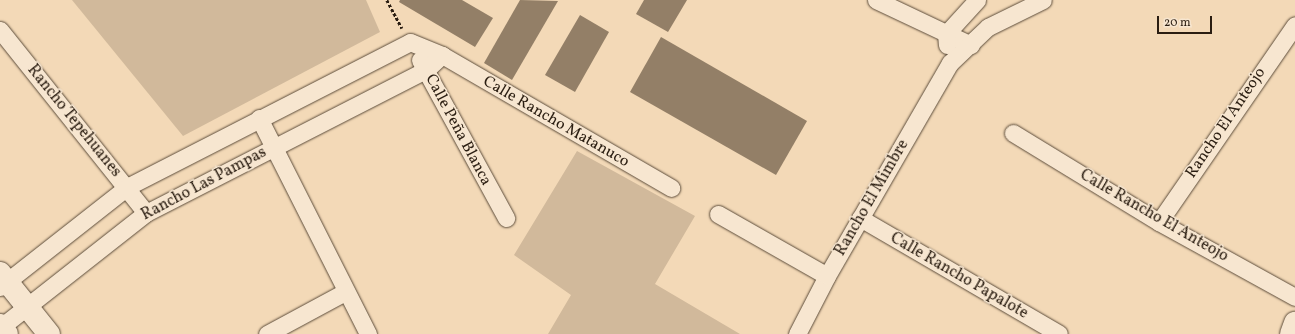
<!DOCTYPE html>
<html>
<head>
<meta charset="utf-8">
<style>
	body { margin:0 }
	#map { position:relative; width:1295px; height:334px; overflow:hidden; background:#f3d9b7; font-family:Vollkorn,serif }
	div>[style] { position:absolute }
	.green>* { inset:0; background:#d1b99b }
	.building>* { inset:0; background:#937f67 }
	.path>* { height:2.5px; margin-top:-1.25px; transform-origin:0; background:repeating-linear-gradient(90deg,#2a1d11 0 3px,transparent 0 5px) }
	.roads { filter:drop-shadow(0 0 1px #5c4c3a) drop-shadow(0 0 1px #5c4c3a) }
	.street>* { height:17px; margin:-8.5px; padding:0 8.5px; transform-origin:8.5px; border-radius:8.5px; background:#f7e6d0 }
	.secondary>* { height:22px; margin:-11px; padding:0 11px; transform-origin:11px; border-radius:11px; background:#f7e6d0 }
	span { translate:-50% -50%; white-space:nowrap; text-align:center; line-height:1.15; -webkit-text-stroke:3px #f7e6d0; paint-order:stroke }
	.street-label { font-size:16px; color:#2a1d11 }
	.scale { position:absolute; left:1157px; top:16px; width:55px; height:18px; box-sizing:border-box; border:2px solid #2a1d11; border-top:0; padding-left:5px; font-size:12px; line-height:14px; white-space:nowrap; color:#2a1d11; -webkit-text-stroke:3px #f7e6d0; paint-order:stroke }
</style>
</head>
<body>
<div id="map">
	<div class="green">
		<div style="clip-path:polygon(72px 0,366px 0,380px 32px,183px 136px)"></div>
		<div style="clip-path:polygon(577px 151px,695px 216px,655px 284px,740px 334px,548px 334px,571px 295px,514px 255px)"></div>
	</div>
	<div class="building">
		<div style="clip-path:polygon(400px 0,462px 0,493px 18px,475px 47px,399px 2px)"></div>
		<div style="clip-path:polygon(520px 0,558px 1px,512px 80px,484px 63px)"></div>
		<div style="clip-path:polygon(644px 0,687px 0,668px 32px,636px 14px)"></div>
		<div style="clip-path:polygon(580px 15px,609px 32px,575px 92px,545px 75px)"></div>
		<div style="clip-path:polygon(661px 37px,807px 121px,776px 175px,630px 92px)"></div>
	</div>
	<div class="path">
		<div style="left:387px;top:0;width:32px;rotate:62deg"></div>
	</div>
	<div class="roads">
		<div class="street">
			<div style="left:876px;top:0;width:105px;rotate:25.3deg"></div>
			<div style="left:0;top:30px;width:234px;rotate:51.4deg"></div>
			<div style="left:410px;top:42px;width:35px;rotate:22deg"></div>
			<div style="left:442px;top:55px;width:265px;rotate:30.1deg"></div>
			<div style="left:947px;top:45px;width:11px;rotate:-95deg"></div>
			<div style="left:946px;top:34px;width:46px;rotate:-47.6deg"></div>
			<div style="left:420px;top:60px;width:180px;rotate:61.4deg"></div>
			<div style="left:259px;top:118px;width:242px;rotate:63.2deg"></div>
			<div style="left:1013px;top:133px;width:171px;rotate:31.4deg"></div>
			<div style="left:1159px;top:222px;width:155px;rotate:28.9deg"></div>
			<div style="left:718px;top:214px;width:125px;rotate:29.6deg"></div>
			<div style="left:860px;top:218px;width:230px;rotate:30.2deg"></div>
			<div style="left:1159px;top:222px;width:239px;rotate:-55.4deg"></div>
			<div style="left:0;top:287px;width:162px;rotate:-38.2deg"></div>
			<div style="left:127px;top:187px;width:318px;rotate:-27.1deg"></div>
			<div style="left:1px;top:327px;width:184px;rotate:-38.2deg"></div>
			<div style="left:146px;top:213px;width:314px;rotate:-27.1deg"></div>
			<div style="left:426px;top:70px;width:22px;rotate:-43deg"></div>
			<div style="left:267px;top:334px;width:89px;rotate:-28.3deg"></div>
			<div style="left:797px;top:334px;width:65px;rotate:-62.7deg"></div>
			<div style="left:827px;top:276px;width:246px;rotate:-60deg"></div>
			<div style="left:950px;top:63px;width:52px;rotate:-43.5deg"></div>
			<div style="left:988px;top:27px;width:61px;rotate:-26.1deg"></div>
		</div>
		<div class="secondary">
			<div style="left:0;top:273px;width:78px;rotate:51.2deg"></div>
			<div style="left:0;top:325px;width:11px;rotate:52deg"></div>
			<div style="left:1291px;top:334px;width:12px;rotate:-70deg"></div>
		</div>
	</div>
	<div class="street-label">
		<span style="left:74px;top:121px;rotate:51deg">Rancho Tepehuanes</span>
		<span style="left:556px;top:122px;rotate:30deg">Calle Rancho Matanuco</span>
		<span style="left:1226px;top:123px;rotate:-56deg">Rancho El Anteojo</span>
		<span style="left:458px;top:130px;rotate:62deg">Calle Peña Blanca</span>
		<span style="left:204px;top:184px;rotate:-28deg">Rancho Las Pampas</span>
		<span style="left:872px;top:198px;rotate:-60deg">Rancho El Mimbre</span>
		<span style="left:1154px;top:216px;rotate:30deg">Calle Rancho El Anteojo</span>
		<span style="left:959px;top:276px;rotate:30deg">Calle Rancho Papalote</span>
	</div>
	<div class="scale">20 m</div>
</div>
</body>
</html>
